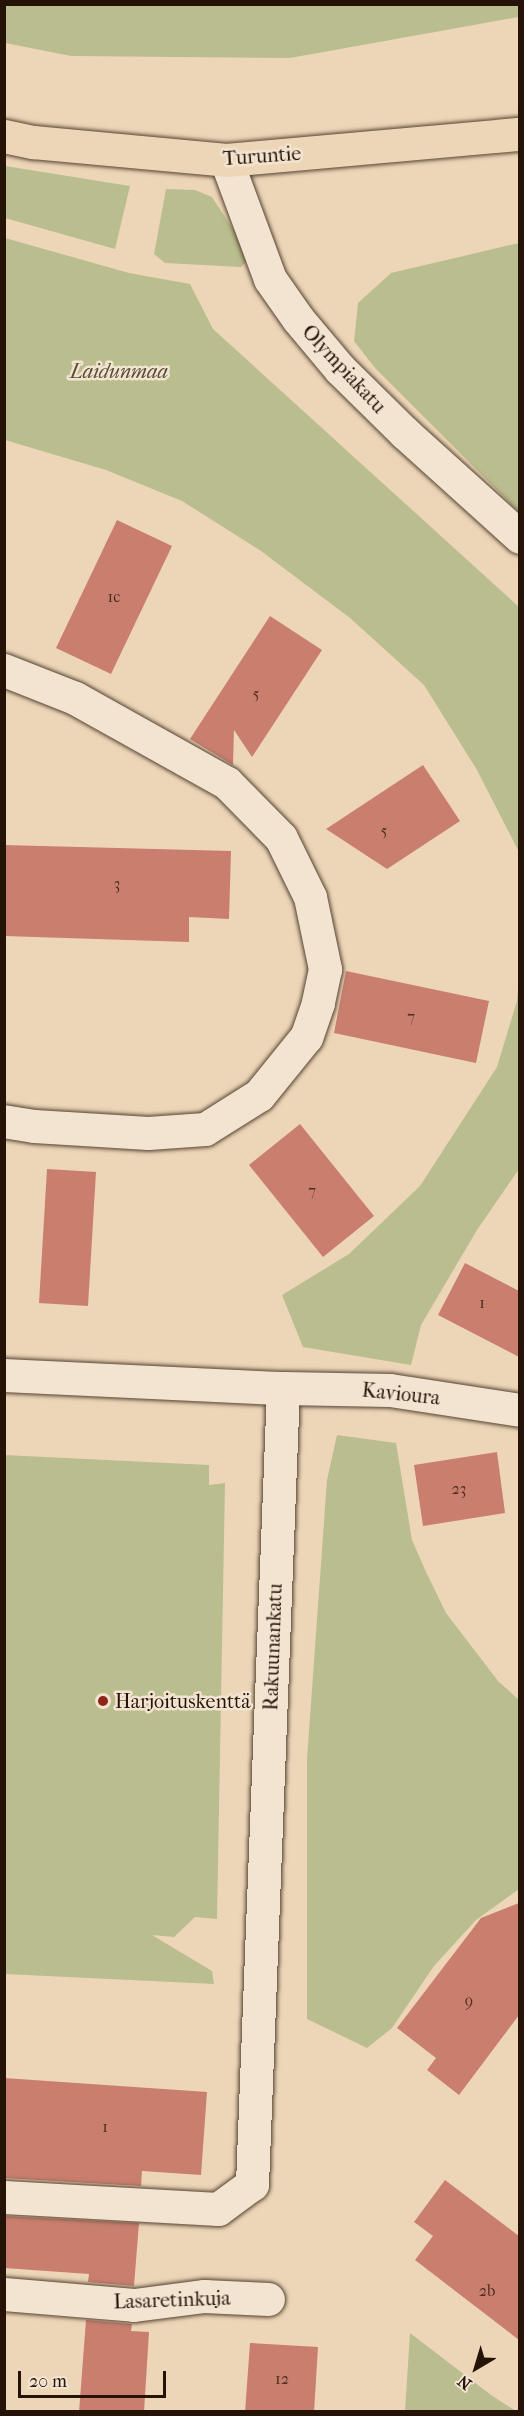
<!DOCTYPE html>
<html>
<head>
<meta charset="utf-8">
<style>
	body { margin:0 }
	#map { position:relative; width:524px; height:2416px; overflow:hidden; background:#edd6b8; font-family:"IM FELL French Canon",serif }
	div>[style] { position:absolute }
	.green>* { inset:0; background:#babd8e }
	.building>* { inset:0; background:#c97e6e }
	.roads { filter:drop-shadow(0 0 2px #564432) drop-shadow(0 0 2px #564432) }
	.minor>* { height:33px; margin:-16.5px; padding:0 16.5px; transform-origin:16.5px; border-radius:16.5px; background:#f3e4d1 }
	.major>* { height:33px; margin:-16.5px; padding:0 16.5px; transform-origin:16.5px; border-radius:16.5px; background:#edd6b8 }
	.dots>* { width:16px; height:16px; translate:-50% -50%; box-sizing:border-box; border:3px solid #f3e4d1; border-radius:50% }
	span { translate:-50% -50%; white-space:nowrap; text-align:center; line-height:1.15; -webkit-text-stroke:5px #f3e4d1; paint-order:stroke }
	.number-label { font-size:16px; color:#4d2e20 }
	.number-label span { -webkit-text-stroke-width:0 }
	.street-label { font-size:20px; color:#241306 }
	.park-label { font-size:20px; color:#584e36; font-style:italic }
	.poi-label { font-size:20px; color:#241306 }
	.left { translate:0 -50%; text-align:left }
	.frame { position:absolute; inset:0; border:6px solid #241306; pointer-events:none }
	.north { position:absolute; left:446px; top:2338px; width:60px; height:60px; -webkit-text-stroke:4px #f3e4d1; paint-order:stroke; rotate:218deg; font-size:16px; font-weight:700; line-height:24px; text-align:center; color:#241306 }
	.north::after { content:''; display:block; margin:auto; width:21px; height:27px; background:#241306; clip-path:polygon(50% 0,100% 100%,50% 72%,0 100%) }
	.scale { position:absolute; left:18px; top:2371px; width:148px; height:27px; box-sizing:border-box; border:3px solid #241306; border-top:0; padding-left:8px; font-size:18px; line-height:21px; white-space:nowrap; color:#241306; -webkit-text-stroke:4px #f3e4d1; paint-order:stroke }
</style>
</head>
<body>
<div id="map">
	<div class="green">
		<div style="clip-path:polygon(519px 4px,519px 17px,290px 58px,71px 56px,5px 43px,5px 5px)"></div>
		<div style="clip-path:polygon(5px 166px,130px 186px,115px 249px,5px 218px)"></div>
		<div style="clip-path:polygon(166px 189px,195px 190px,212px 197px,251px 257px,241px 267px,165px 263px,154px 254px)"></div>
		<div style="clip-path:polygon(5px 238px,129px 273px,190px 284px,213px 329px,519px 607px,519px 852px,477px 770px,424px 685px,350px 618px,261px 551px,182px 501px,106px 470px,5px 440px)"></div>
		<div style="clip-path:polygon(519px 243px,520px 243px,519px 512px,375px 368px,354px 341px,358px 303px,391px 273px)"></div>
		<div style="clip-path:polygon(519px 978px,519px 1169px,477px 1230px,421px 1325px,411px 1365px,303px 1347px,282px 1295px,349px 1254px,420px 1186px,497px 1067px,517px 1001px)"></div>
		<div style="clip-path:polygon(337px 1435px,396px 1443px,412px 1540px,426px 1572px,446px 1613px,498px 1681px,519px 1700px,519px 1889px,476px 1920px,434px 1966px,392px 2028px,367px 2048px,307px 2019px,307px 1759px,327px 1480px)"></div>
		<div style="clip-path:polygon(4px 1455px,209px 1465px,209px 1485px,225px 1483px,217px 1919px,195px 1917px,174px 1937px,152px 1935px,212px 1971px,214px 1984px,5px 1974px)"></div>
		<div style="clip-path:polygon(410px 2333px,491px 2395px,516px 2411px,405px 2411px)"></div>
	</div>
	<div class="building">
		<div style="clip-path:polygon(117px 520px,172px 546px,111px 674px,56px 648px)"></div>
		<div style="clip-path:polygon(270px 616px,322px 650px,252px 757px,234px 730px,233px 765px,190px 739px)"></div>
		<div style="clip-path:polygon(423px 765px,460px 821px,387px 869px,326px 829px)"></div>
		<div style="clip-path:polygon(4px 845px,231px 851px,229px 919px,189px 917px,189px 942px,4px 936px)"></div>
		<div style="clip-path:polygon(346px 971px,489px 1001px,476px 1063px,334px 1033px)"></div>
		<div style="clip-path:polygon(300px 1124px,374px 1216px,323px 1257px,249px 1165px)"></div>
		<div style="clip-path:polygon(47px 1169px,96px 1172px,88px 1306px,39px 1303px)"></div>
		<div style="clip-path:polygon(465px 1263px,519px 1291px,519px 1357px,438px 1315px)"></div>
		<div style="clip-path:polygon(497px 1452px,505px 1513px,423px 1526px,414px 1465px)"></div>
		<div style="clip-path:polygon(519px 1903px,519px 2015px,459px 2095px,427px 2070px,436px 2058px,397px 2028px,481px 1918px)"></div>
		<div style="clip-path:polygon(4px 2078px,207px 2092px,201px 2175px,142px 2171px,141px 2186px,4px 2178px)"></div>
		<div style="clip-path:polygon(445px 2180px,519px 2236px,519px 2340px,415px 2260px,433px 2236px,414px 2222px)"></div>
		<div style="clip-path:polygon(4px 2216px,139px 2223px,134px 2286px,88px 2282px,89px 2274px,4px 2268px)"></div>
		<div style="clip-path:polygon(86px 2320px,132px 2324px,131px 2331px,149px 2332px,144px 2412px,79px 2412px)"></div>
		<div style="clip-path:polygon(250px 2343px,318px 2347px,314px 2412px,245px 2412px)"></div>
	</div>
	<div class="roads">
		<div class="minor">
			<div style="left:226px;top:160px;width:127px;rotate:69.7deg"></div>
			<div style="left:270px;top:279px;width:49px;rotate:55deg"></div>
			<div style="left:298px;top:319px;width:65px;rotate:50deg"></div>
			<div style="left:340px;top:369px;width:91px;rotate:44.6deg"></div>
			<div style="left:405px;top:433px;width:155px;rotate:42.1deg"></div>
			<div style="left:4px;top:670px;width:76px;rotate:21.5deg"></div>
			<div style="left:75px;top:698px;width:174px;rotate:29.2deg"></div>
			<div style="left:227px;top:783px;width:77px;rotate:45.5deg"></div>
			<div style="left:281px;top:838px;width:66px;rotate:63.8deg"></div>
			<div style="left:310px;top:897px;width:74px;rotate:78.2deg"></div>
			<div style="left:325px;top:969px;width:35px;rotate:102deg"></div>
			<div style="left:318px;top:1003px;width:36px;rotate:109deg"></div>
			<div style="left:306px;top:1037px;width:75px;rotate:129deg"></div>
			<div style="left:259px;top:1095px;width:64px;rotate:147.8deg"></div>
			<div style="left:205px;top:1129px;width:57px;rotate:176deg"></div>
			<div style="left:148px;top:1133px;width:114px;rotate:-176.5deg"></div>
			<div style="left:34px;top:1126px;width:30px;rotate:-171deg"></div>
			<div style="left:4px;top:1375px;width:279px;rotate:2.7deg"></div>
			<div style="left:283px;top:1388px;width:797px;rotate:92.23deg"></div>
			<div style="left:252px;top:2184px;width:42px;rotate:143.7deg"></div>
			<div style="left:218px;top:2209px;width:214px;rotate:-176.8deg"></div>
			<div style="left:283px;top:1388px;width:107px;rotate:1.1deg"></div>
			<div style="left:390px;top:1390px;width:132px;rotate:8.7deg"></div>
			<div style="left:4px;top:2294px;width:130px;rotate:4.8deg"></div>
			<div style="left:134px;top:2305px;width:71px;rotate:-7.3deg"></div>
			<div style="left:204px;top:2296px;width:64px;rotate:2.7deg"></div>
		</div>
		<div class="major">
			<div style="left:4px;top:136px;width:30px;rotate:12deg"></div>
			<div style="left:33px;top:142px;width:194px;rotate:5.3deg"></div>
			<div style="left:226px;top:160px;width:295px;rotate:-5.1deg"></div>
		</div>
	</div>
	<div class="dots">
		<div style="left:103px;top:1701px;background:#8f2418"></div>
	</div>
	<div class="number-label">
		<span style="left:114px;top:597px">1c</span>
		<span style="left:256px;top:694px">5</span>
		<span style="left:384px;top:831px">5</span>
		<span style="left:117px;top:884px">3</span>
		<span style="left:411px;top:1017px">7</span>
		<span style="left:312px;top:1191px">7</span>
		<span style="left:482px;top:1303px">1</span>
		<span style="left:459px;top:1489px">23</span>
		<span style="left:469px;top:2001px">9</span>
		<span style="left:105px;top:2127px">1</span>
		<span style="left:487px;top:2291px">2b</span>
		<span style="left:282px;top:2379px">12</span>
	</div>
	<div class="street-label">
		<span style="left:262px;top:156px;rotate:-4deg">Turuntie</span>
		<span style="left:344px;top:369px;rotate:47deg">Olympiakatu</span>
		<span style="left:401px;top:1394px;rotate:6deg">Kavioura</span>
		<span style="left:273px;top:1647px;rotate:-88deg">Rakuunankatu</span>
		<span style="left:172px;top:2300px;rotate:-2deg">Lasaretinkuja</span>
	</div>
	<div class="park-label">
		<span style="left:119px;top:371px">Laidunmaa</span>
	</div>
	<div class="poi-label">
		<span class="left" style="left:115px;top:1701px">Harjoituskenttä</span>
	</div>
	<div class="frame"></div>
	<div class="north">N</div>
	<div class="scale">20 m</div>
</div>
</body>
</html>
